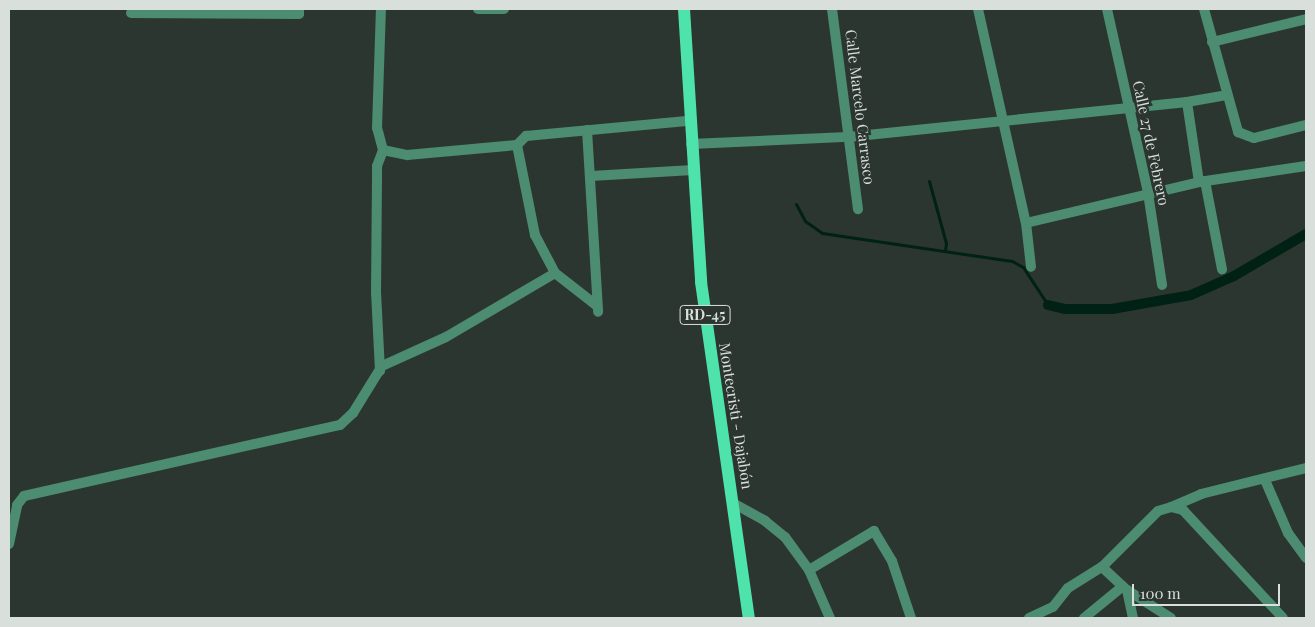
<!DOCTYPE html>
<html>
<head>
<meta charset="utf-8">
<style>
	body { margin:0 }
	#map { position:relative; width:1315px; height:627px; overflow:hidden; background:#2c3631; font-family:"Playfair Display",serif }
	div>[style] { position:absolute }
	.stream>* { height:3px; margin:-1.5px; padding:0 1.5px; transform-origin:1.5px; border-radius:1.5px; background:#002115 }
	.canal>* { height:10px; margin:-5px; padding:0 5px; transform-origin:5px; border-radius:5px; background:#002115 }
	.minor>* { height:10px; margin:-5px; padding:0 5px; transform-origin:5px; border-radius:5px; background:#4c8c70 }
	.primary>* { height:12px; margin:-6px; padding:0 6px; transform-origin:6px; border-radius:6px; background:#4ee3ab }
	span { translate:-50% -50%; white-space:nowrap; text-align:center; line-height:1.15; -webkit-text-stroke:5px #2c3631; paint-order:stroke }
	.shield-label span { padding:1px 4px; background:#2c3631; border:1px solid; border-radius:4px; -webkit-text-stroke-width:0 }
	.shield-label { font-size:14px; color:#d9e0dc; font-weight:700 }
	.street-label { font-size:15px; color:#d9e0dc }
	.frame { position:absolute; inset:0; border:10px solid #d9e0dc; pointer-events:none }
	.scale { position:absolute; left:1132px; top:584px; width:148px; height:22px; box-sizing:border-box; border:2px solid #d9e0dc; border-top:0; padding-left:6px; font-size:15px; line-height:18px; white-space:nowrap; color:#d9e0dc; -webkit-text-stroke:4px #2c3631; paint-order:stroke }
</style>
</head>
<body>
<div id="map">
	<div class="stream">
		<div style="left:929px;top:181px;width:64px;rotate:74.7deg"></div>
		<div style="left:946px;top:243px;width:7px;rotate:98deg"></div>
		<div style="left:796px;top:204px;width:19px;rotate:62deg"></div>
		<div style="left:805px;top:221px;width:21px;rotate:35deg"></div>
		<div style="left:822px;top:233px;width:192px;rotate:8.4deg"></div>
		<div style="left:1012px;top:261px;width:13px;rotate:29deg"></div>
		<div style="left:1023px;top:267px;width:45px;rotate:56.7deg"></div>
	</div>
	<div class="canal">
		<div style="left:1048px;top:305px;width:17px;rotate:13deg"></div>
		<div style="left:1065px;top:309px;width:47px"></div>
		<div style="left:1112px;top:309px;width:80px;rotate:-10deg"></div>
		<div style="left:1191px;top:295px;width:47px;rotate:-23.8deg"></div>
		<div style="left:1234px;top:276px;width:83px;rotate:-30.3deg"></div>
	</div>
	<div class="minor">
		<div style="left:478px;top:9px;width:26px"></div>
		<div style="left:832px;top:9px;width:202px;rotate:82.6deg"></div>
		<div style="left:978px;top:9px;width:219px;rotate:77.4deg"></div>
		<div style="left:1026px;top:223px;width:44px;rotate:83.5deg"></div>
		<div style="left:1107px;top:9px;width:189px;rotate:77.4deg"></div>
		<div style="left:1148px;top:193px;width:93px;rotate:81.3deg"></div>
		<div style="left:1204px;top:9px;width:128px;rotate:74.5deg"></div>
		<div style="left:1238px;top:132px;width:17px;rotate:21deg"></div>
		<div style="left:1254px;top:138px;width:54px;rotate:-14deg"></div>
		<div style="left:131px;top:13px;width:168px;rotate:0.3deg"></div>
		<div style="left:299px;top:14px;width:5px;rotate:-90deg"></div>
		<div style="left:1212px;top:42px;width:97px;rotate:-13.7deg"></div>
		<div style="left:1187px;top:102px;width:81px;rotate:81.5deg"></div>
		<div style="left:587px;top:130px;width:182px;rotate:86.5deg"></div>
		<div style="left:691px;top:144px;width:157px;rotate:-2.6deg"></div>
		<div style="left:848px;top:137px;width:341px;rotate:-5.9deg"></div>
		<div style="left:1187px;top:102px;width:40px;rotate:-10deg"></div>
		<div style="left:517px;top:145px;width:92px;rotate:78.7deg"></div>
		<div style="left:535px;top:235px;width:43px;rotate:62.2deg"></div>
		<div style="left:555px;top:273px;width:52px;rotate:38deg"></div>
		<div style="left:383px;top:150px;width:25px;rotate:12deg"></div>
		<div style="left:407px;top:155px;width:110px;rotate:-5.2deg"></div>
		<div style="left:517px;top:145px;width:13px;rotate:-45deg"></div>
		<div style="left:526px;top:136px;width:164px;rotate:-5.3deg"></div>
		<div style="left:591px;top:176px;width:102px;rotate:-3.4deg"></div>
		<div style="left:1205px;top:181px;width:90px;rotate:79.1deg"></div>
		<div style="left:1026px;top:223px;width:178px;rotate:-13.3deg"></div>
		<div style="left:1199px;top:182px;width:108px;rotate:-8.5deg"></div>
		<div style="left:380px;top:371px;width:78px;rotate:-92.9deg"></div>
		<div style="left:376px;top:293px;width:127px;rotate:-89.5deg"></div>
		<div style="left:377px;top:166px;width:17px;rotate:-69deg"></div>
		<div style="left:383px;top:150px;width:23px;rotate:-105deg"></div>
		<div style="left:377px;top:128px;width:119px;rotate:-88.1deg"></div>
		<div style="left:1265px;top:480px;width:58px;rotate:66.5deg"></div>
		<div style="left:1288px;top:533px;width:31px;rotate:54deg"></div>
		<div style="left:733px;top:503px;width:37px;rotate:29deg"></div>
		<div style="left:765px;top:521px;width:26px;rotate:39deg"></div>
		<div style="left:785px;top:537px;width:41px;rotate:54deg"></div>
		<div style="left:809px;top:570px;width:52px;rotate:66.4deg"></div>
		<div style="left:1171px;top:507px;width:33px;rotate:-23deg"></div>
		<div style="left:1201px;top:494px;width:108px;rotate:-13.9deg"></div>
		<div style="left:9px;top:544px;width:40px;rotate:-78deg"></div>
		<div style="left:17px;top:505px;width:11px;rotate:-52deg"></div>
		<div style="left:24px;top:496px;width:324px;rotate:-12.7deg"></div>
		<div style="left:340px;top:425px;width:18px;rotate:-43deg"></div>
		<div style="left:353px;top:413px;width:55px;rotate:-58.3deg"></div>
		<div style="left:382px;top:366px;width:70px;rotate:-24.4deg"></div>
		<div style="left:446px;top:337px;width:126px;rotate:-30.4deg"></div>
		<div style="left:1102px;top:567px;width:34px;rotate:43deg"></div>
		<div style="left:1127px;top:590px;width:29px;rotate:78deg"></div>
		<div style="left:809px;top:570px;width:76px;rotate:-31deg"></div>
		<div style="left:874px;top:531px;width:35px;rotate:59deg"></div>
		<div style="left:892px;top:561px;width:60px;rotate:71.6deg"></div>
		<div style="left:1127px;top:590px;width:52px;rotate:32.5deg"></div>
		<div style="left:1029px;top:618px;width:26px;rotate:-25deg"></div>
		<div style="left:1053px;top:607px;width:24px;rotate:-52deg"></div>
		<div style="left:1068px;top:588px;width:40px;rotate:-32deg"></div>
		<div style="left:1102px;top:567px;width:79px;rotate:-45deg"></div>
		<div style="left:1158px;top:511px;width:14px;rotate:-17deg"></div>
		<div style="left:1171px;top:507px;width:12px;rotate:14deg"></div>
		<div style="left:1183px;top:510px;width:147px;rotate:47.2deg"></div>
		<div style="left:1084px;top:618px;width:50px;rotate:-39.4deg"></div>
	</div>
	<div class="primary">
		<div style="left:684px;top:9px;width:274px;rotate:86.4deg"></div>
		<div style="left:701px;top:282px;width:339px;rotate:81.9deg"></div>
	</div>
	<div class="shield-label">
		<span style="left:705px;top:315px">RD-45</span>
	</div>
	<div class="street-label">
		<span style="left:860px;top:107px;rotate:83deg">Calle Marcelo Carrasco</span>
		<span style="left:1151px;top:143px;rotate:78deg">Calle 27 de Febrero</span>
		<span style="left:736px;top:416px;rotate:81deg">Montecristi - Dajabón</span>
	</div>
	<div class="frame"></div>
	<div class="scale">100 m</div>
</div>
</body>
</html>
